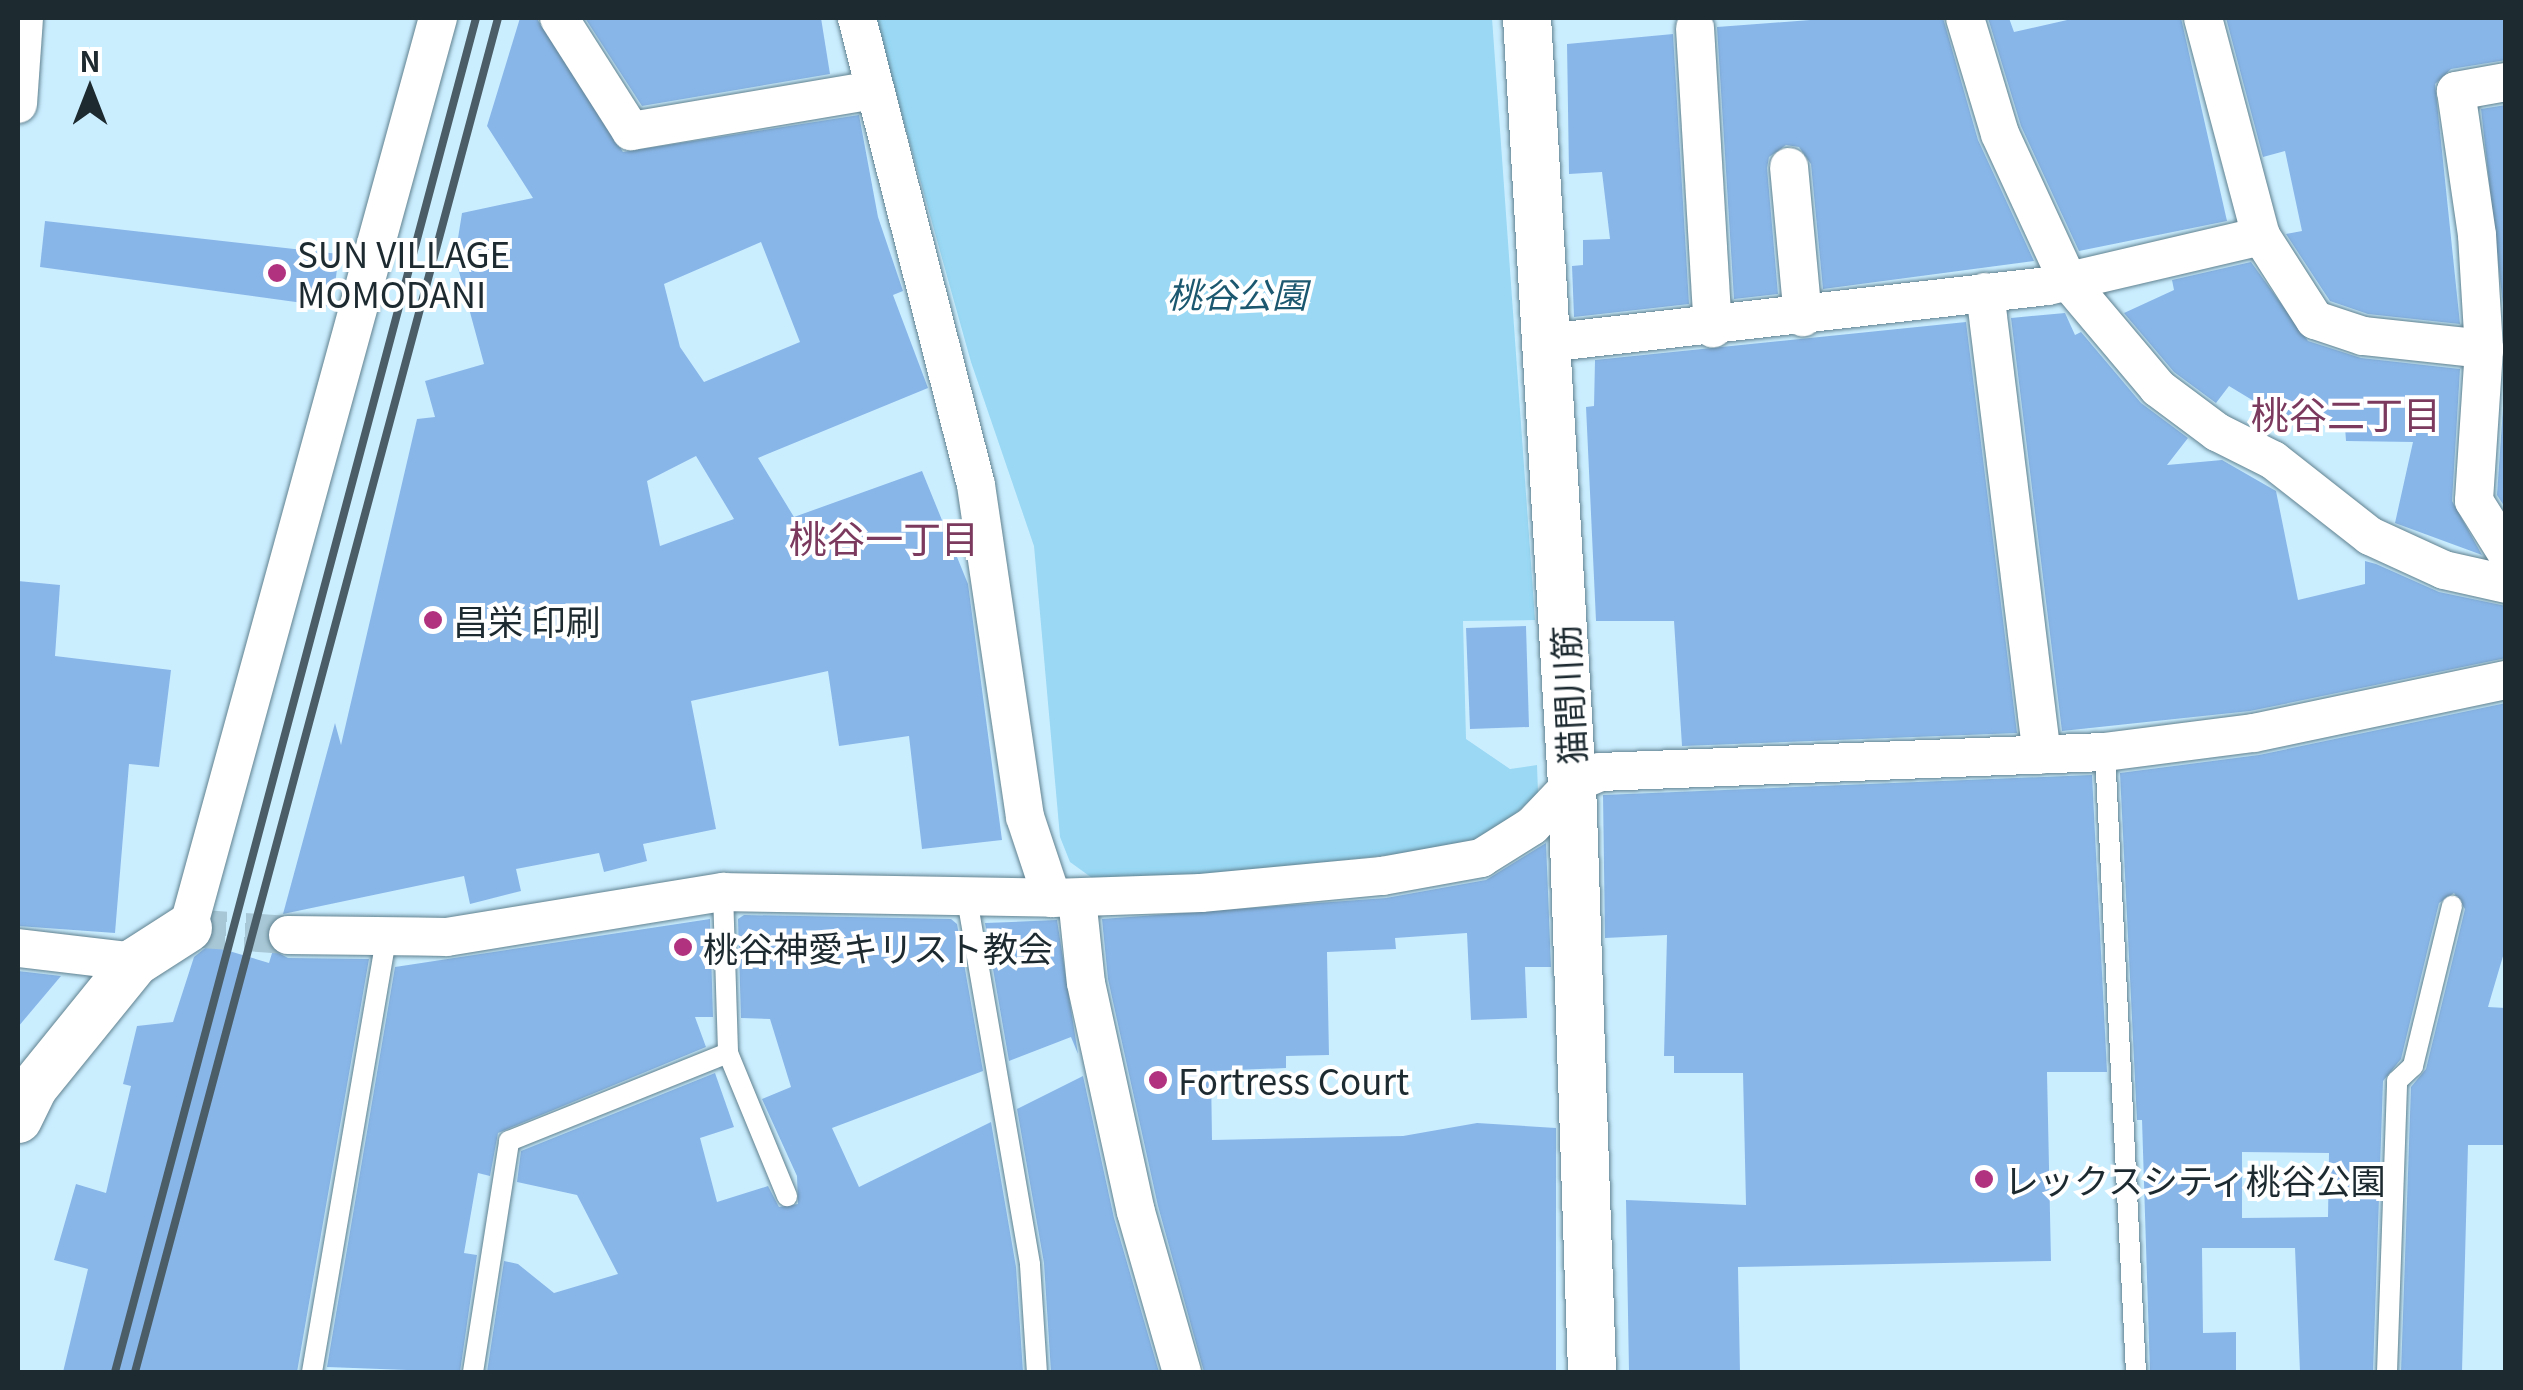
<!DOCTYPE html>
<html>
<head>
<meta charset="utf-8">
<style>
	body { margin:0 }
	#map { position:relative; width:2523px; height:1390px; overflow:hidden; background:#cbeeff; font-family:Georgia,"Noto Sans JP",serif }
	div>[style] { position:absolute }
	.green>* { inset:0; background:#9ad8f4 }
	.building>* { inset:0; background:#89b6e9 }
	.minor-tunnel>* { height:38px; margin-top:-19px; transform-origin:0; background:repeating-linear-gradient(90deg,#a8c7d6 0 38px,transparent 0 57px) }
	.roads { filter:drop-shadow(0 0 2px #60818f) drop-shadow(0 0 2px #60818f) }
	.service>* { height:20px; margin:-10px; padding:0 10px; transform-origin:10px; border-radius:10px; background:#fff }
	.minor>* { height:38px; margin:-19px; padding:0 19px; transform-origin:19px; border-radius:19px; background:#fff }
	.tertiary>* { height:48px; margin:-24px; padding:0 24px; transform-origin:24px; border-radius:24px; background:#fff }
	.rail>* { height:8px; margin:-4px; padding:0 4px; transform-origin:4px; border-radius:4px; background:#4b5e67 }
	.dots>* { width:28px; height:28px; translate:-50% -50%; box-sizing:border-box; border:5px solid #fff; border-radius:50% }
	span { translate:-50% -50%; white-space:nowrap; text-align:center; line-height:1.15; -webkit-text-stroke:8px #fff; paint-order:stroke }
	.poi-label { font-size:35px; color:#1d2b31 }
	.left { translate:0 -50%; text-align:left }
	.park-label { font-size:35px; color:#1c586f; font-style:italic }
	.street-label { font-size:35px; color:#1d2b31 }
	.neighbourhood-label { font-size:38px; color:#7b3a5e }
	.frame { position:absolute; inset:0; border:20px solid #1d2b31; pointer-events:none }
	.north { position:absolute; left:40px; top:40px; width:100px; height:100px; -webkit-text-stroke:8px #fff; paint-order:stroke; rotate:0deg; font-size:28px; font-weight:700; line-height:40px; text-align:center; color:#1d2b31 }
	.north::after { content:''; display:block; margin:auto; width:35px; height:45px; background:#1d2b31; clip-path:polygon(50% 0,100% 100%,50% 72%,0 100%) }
</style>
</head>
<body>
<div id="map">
	<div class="green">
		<div style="clip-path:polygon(875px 18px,1492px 18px,1535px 620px,1463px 621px,1466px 739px,1510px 769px,1537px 765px,1538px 793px,1482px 844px,1106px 888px,1070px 862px,1060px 837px,1034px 546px,971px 362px)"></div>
	</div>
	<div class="building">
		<div style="clip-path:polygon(evenodd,520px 18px,537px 19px,623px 152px,859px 115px,878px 217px,903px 291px,893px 295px,928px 388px,758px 458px,794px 517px,922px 471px,968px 584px,1002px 840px,922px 849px,909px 736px,839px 746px,828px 671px,691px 701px,716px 829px,643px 844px,647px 861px,604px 872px,599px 853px,516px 869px,521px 891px,470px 904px,464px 876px,283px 914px,335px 723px,341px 745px,417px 419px,435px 417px,425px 381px,484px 364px,455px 257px,462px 213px,533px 198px,487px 126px,520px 18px,761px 242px,800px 342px,704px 382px,680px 347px,664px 284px,761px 242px,520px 18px,696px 456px,734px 519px,660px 546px,647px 481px,696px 456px)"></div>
		<div style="clip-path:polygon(585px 18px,821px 18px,830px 74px,642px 106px)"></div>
		<div style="clip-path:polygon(1836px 18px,1943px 18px,1978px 140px,2034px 261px,1823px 289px,1811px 164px,1799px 147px,1786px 145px,1769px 157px,1767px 168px,1778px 294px,1734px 299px,1717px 27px)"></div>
		<div style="clip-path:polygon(1988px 18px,2009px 18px,2014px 32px,2076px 18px,2181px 18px,2227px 221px,2079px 251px,2021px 126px)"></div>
		<div style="clip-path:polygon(2226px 18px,2506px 18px,2506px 60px,2451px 69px,2435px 84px,2460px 324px,2368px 314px,2330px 301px,2286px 234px,2302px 231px,2285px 151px,2263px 157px)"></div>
		<div style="clip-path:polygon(1673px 34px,1689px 304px,1574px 317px,1572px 266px,1583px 265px,1583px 240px,1610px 239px,1602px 172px,1569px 174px,1567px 44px)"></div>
		<div style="clip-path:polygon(2506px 105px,2506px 332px,2481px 109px)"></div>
		<div style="clip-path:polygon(45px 221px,339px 254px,332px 307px,40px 267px)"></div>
		<div style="clip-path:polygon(2251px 262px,2308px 341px,2361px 358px,2460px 369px,2452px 501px,2482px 555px,2395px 523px,2413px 442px,2346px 441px,2345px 427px,2290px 423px,2229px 386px,2216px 403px,2174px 372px,2124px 313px,2174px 290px,2172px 280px)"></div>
		<div style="clip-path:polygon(2065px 313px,2075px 335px,2081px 332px,2141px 403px,2188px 438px,2167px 465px,2222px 460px,2276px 491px,2298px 600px,2365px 584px,2365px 561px,2376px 564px,2439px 592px,2506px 606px,2506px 658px,2250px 711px,2062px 731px,2011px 318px)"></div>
		<div style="clip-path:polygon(1966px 322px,2017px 733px,1682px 746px,1674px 621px,1596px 621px,1586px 407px,1594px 406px,1595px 360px)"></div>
		<div style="clip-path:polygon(2506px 365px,2506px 509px,2497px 495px)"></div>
		<div style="clip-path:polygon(18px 581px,60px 585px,55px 656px,171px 670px,159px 767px,129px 764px,115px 933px,18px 926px)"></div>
		<div style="clip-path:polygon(1526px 626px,1529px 727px,1470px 729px,1466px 628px)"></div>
		<div style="clip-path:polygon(evenodd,2506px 703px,2506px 946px,2488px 1007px,2506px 1008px,2506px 1145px,2468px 1145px,2462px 1372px,2401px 1372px,2411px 1087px,2426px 1069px,2465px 909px,2454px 893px,2439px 903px,2401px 1059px,2383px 1081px,2373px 1372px,2300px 1372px,2295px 1248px,2202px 1248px,2203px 1333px,2236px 1332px,2236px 1372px,2150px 1372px,2142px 1120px,2137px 1120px,2120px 773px,2259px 755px,2506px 703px,2242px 1152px,2329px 1153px,2328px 1217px,2242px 1218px,2242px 1152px)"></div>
		<div style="clip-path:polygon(2092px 775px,2107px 1072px,2047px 1072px,2051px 1261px,1738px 1267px,1740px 1372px,1629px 1372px,1626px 1200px,1746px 1205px,1743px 1073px,1674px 1073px,1674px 1056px,1664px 1056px,1667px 935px,1605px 938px,1603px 795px)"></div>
		<div style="clip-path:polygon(1546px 843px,1551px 967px,1525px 967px,1527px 1018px,1471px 1020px,1467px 933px,1395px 938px,1396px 949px,1327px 952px,1329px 1055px,1286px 1056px,1286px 1068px,1211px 1071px,1212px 1140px,1403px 1136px,1477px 1123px,1556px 1128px,1556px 1372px,1204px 1372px,1158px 1206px,1108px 979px,1102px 919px,1386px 898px,1486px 880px)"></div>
		<div style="clip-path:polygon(744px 915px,951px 919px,957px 924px,983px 1071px,832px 1128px,859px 1187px,991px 1122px,1016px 1267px,1023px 1372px,487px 1372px,504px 1261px,518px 1264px,554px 1293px,618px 1274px,577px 1195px,517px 1182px,521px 1151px,715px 1073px,734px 1127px,700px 1138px,717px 1202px,768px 1186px,779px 1207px,798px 1204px,797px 1176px,762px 1099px,791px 1087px,770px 1019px,741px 1018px,738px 919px)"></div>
		<div style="clip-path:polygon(710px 919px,713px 1017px,695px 1017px,706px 1047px,498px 1133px,490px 1176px,478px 1173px,464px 1253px,477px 1255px,460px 1372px,327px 1367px,395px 967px)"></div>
		<div style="clip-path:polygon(1057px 920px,1078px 1054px,1071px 1037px,1009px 1061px,985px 923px)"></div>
		<div style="clip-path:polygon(209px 945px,269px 963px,273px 950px,288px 958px,369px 959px,297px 1372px,63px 1372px,88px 1269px,54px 1260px,76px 1184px,106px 1193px,131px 1086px,123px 1084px,137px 1026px,173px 1022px,194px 957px)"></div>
		<div style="clip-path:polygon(18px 971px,61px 976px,18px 1027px)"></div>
		<div style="clip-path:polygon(1083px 1076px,1114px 1218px,1159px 1372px,1051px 1372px,1044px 1263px,1017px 1109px)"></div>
	</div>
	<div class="minor-tunnel">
		<div style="left:188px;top:928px;width:100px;rotate:4deg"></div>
	</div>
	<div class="roads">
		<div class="service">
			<div style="left:2105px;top:752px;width:621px;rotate:87.14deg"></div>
			<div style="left:723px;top:892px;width:161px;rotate:88.2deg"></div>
			<div style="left:728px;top:1053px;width:155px;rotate:67.6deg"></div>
			<div style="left:967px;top:899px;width:371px;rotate:80.2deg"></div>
			<div style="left:1030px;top:1265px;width:107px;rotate:86.3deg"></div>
			<div style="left:312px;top:1372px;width:440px;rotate:-80.3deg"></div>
			<div style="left:473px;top:1372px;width:234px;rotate:-81.1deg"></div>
			<div style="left:509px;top:1141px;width:236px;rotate:-21.9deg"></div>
			<div style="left:2387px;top:1372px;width:291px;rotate:-88deg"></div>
			<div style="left:2397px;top:1081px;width:22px;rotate:-43deg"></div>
			<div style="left:2413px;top:1066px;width:165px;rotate:-76.3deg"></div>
		</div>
		<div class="minor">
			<div style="left:559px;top:18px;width:134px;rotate:57.5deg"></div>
			<div style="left:631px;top:131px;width:245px;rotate:-9.6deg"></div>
			<div style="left:1965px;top:18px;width:121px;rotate:73.2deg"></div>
			<div style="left:2000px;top:134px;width:162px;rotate:65.2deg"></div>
			<div style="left:2068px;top:281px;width:140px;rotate:49.9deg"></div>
			<div style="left:2158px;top:388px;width:74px;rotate:36.7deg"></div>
			<div style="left:2217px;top:432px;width:63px;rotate:26.6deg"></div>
			<div style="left:2273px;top:460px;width:123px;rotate:38.1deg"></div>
			<div style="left:2370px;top:536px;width:81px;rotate:24.7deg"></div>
			<div style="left:2444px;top:570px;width:64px;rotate:12.7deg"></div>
			<div style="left:2203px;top:18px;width:226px;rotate:75.1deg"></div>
			<div style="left:2261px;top:236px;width:100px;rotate:57.3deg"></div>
			<div style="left:2315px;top:320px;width:51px;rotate:18.4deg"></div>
			<div style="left:2363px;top:336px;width:122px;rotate:6.1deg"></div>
			<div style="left:1695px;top:28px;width:301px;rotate:86.6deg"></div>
			<div style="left:2506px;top:82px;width:51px;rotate:169.8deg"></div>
			<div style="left:2456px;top:91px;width:146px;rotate:81.7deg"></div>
			<div style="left:2477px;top:235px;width:114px;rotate:86.5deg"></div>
			<div style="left:2484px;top:349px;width:152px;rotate:93.8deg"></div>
			<div style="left:2474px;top:501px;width:60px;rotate:57.9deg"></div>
			<div style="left:18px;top:104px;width:86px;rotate:-86deg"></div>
			<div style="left:1789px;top:167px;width:151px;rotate:84.7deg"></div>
			<div style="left:1985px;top:292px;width:466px;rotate:83deg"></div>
			<div style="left:1546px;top:343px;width:505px;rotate:-6.48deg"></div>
			<div style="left:2048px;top:286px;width:219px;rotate:-13.2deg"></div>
			<div style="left:1052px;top:898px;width:149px;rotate:-1.9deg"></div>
			<div style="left:1201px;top:893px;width:182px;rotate:-5.4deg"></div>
			<div style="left:1382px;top:876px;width:101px;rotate:-10.3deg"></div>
			<div style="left:1481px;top:858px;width:60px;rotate:-32.1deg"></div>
			<div style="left:1532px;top:826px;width:58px;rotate:-46.4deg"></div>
			<div style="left:1572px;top:784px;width:30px;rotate:-23deg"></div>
			<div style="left:1600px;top:772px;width:505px;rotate:-2.27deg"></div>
			<div style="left:2105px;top:752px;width:150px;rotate:-7.3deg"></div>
			<div style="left:2254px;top:733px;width:258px;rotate:-11.9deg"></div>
			<div style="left:1077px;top:898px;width:85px;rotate:84deg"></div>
			<div style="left:1086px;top:983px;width:234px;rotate:77.7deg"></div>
			<div style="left:1136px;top:1212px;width:166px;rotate:74deg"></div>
			<div style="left:188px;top:928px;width:944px;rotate:-74.64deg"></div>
			<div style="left:288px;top:935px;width:159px;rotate:0.7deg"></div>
			<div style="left:447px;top:937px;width:280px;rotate:-9.3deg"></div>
			<div style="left:723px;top:892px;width:329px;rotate:1deg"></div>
			<div style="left:1052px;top:898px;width:85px;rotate:-108.4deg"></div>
			<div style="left:1025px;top:817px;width:336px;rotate:-98.4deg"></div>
			<div style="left:976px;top:485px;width:482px;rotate:-104.3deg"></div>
			<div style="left:18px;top:948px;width:118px;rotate:6.8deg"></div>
		</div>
		<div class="tertiary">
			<div style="left:1527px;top:18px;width:767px;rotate:86.64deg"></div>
			<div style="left:1572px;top:784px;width:588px;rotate:88.05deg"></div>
			<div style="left:18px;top:1119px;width:34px;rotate:-64deg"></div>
			<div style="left:33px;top:1088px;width:162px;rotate:-51deg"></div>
			<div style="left:135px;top:962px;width:63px;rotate:-32.7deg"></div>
		</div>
	</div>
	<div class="rail">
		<div style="left:115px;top:1372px;width:1401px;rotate:-75.07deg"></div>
		<div style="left:135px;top:1372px;width:1402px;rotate:-74.99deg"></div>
	</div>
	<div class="dots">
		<div style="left:277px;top:273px;background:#b1327f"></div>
		<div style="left:433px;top:620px;background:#b1327f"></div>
		<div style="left:683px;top:947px;background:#b1327f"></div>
		<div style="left:1158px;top:1080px;background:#b1327f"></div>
		<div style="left:1984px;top:1179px;background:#b1327f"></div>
	</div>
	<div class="poi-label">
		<span class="left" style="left:297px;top:273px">SUN VILLAGE<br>MOMODANI</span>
		<span class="left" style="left:453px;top:620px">昌栄 印刷</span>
		<span class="left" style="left:703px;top:947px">桃谷神愛キリスト教会</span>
		<span class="left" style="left:1178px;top:1080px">Fortress Court</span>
		<span class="left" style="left:2004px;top:1179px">レックスシティ桃谷公園</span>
	</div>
	<div class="park-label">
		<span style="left:1237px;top:293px">桃谷公園</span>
	</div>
	<div class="street-label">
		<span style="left:1567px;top:695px;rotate:-93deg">猫間川筋</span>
	</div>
	<div class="neighbourhood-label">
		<span style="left:2346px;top:413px">桃谷二丁目</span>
		<span style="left:884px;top:537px">桃谷一丁目</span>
	</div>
	<div class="frame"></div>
	<div class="north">N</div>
</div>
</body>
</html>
